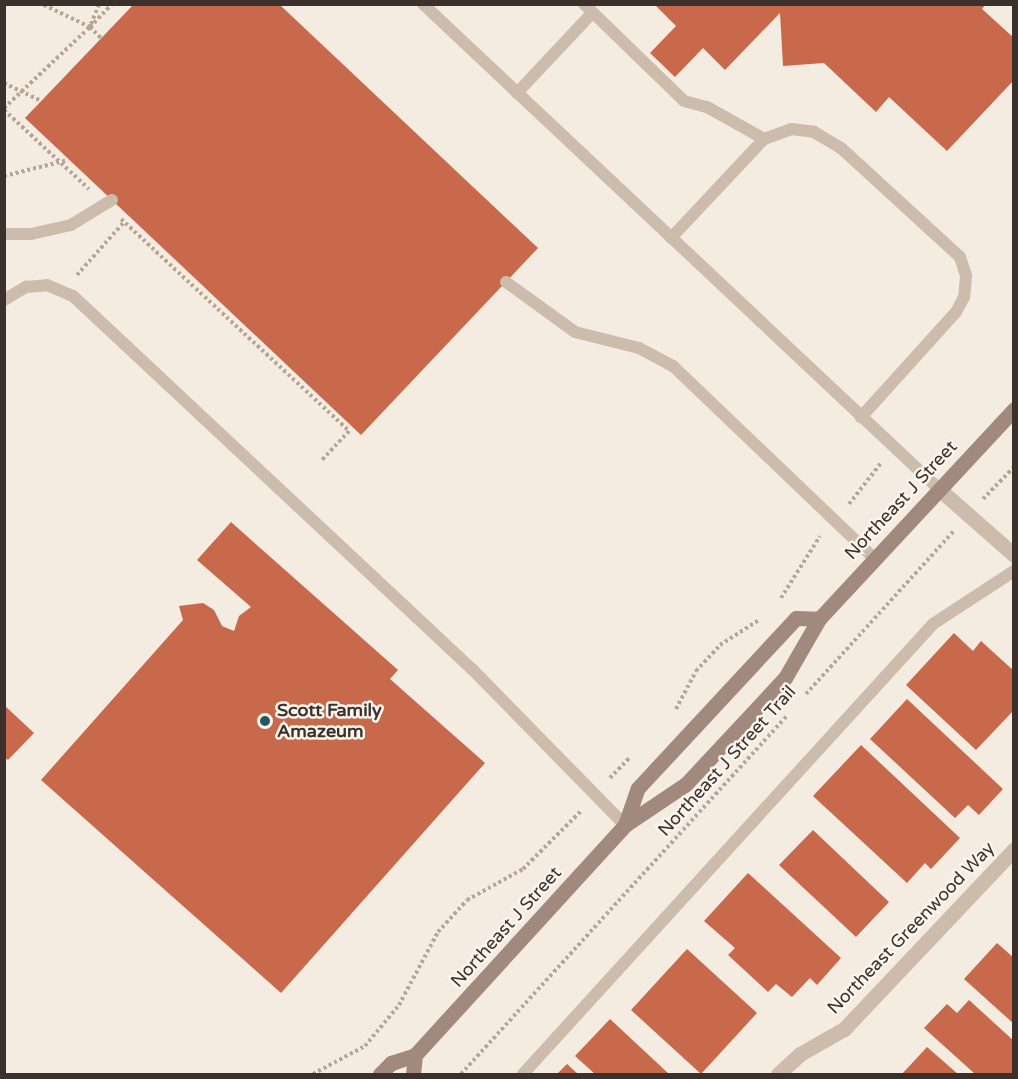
<!DOCTYPE html>
<html>
<head>
<meta charset="utf-8">
<style>
	body { margin:0 }
	#map { position:relative; width:1018px; height:1079px; overflow:hidden; background:#f4ebe1; font-family:"Varela Round",sans-serif }
	div>[style] { position:absolute }
	.building>* { inset:0; background:#c8694b }
	.path>* { height:4px; margin-top:-2px; transform-origin:0; background:repeating-linear-gradient(90deg,#b9a596 0 3px,transparent 0 6px) }
	.lane>* { height:12px; margin:-6px; padding:0 6px; transform-origin:6px; border-radius:6px; background:#cdbbac }
	.street>* { height:15px; margin:-7.5px; padding:0 7.5px; transform-origin:7.5px; border-radius:7.5px; background:#cdbbac }
	.secondary>* { height:15px; margin:-7.5px; padding:0 7.5px; transform-origin:7.5px; border-radius:7.5px; background:#a18a7d }
	.dots>* { width:16px; height:16px; translate:-50% -50%; box-sizing:border-box; border:3px solid #fbf5ee; border-radius:50% }
	span { translate:-50% -50%; white-space:nowrap; text-align:center; line-height:1.15; -webkit-text-stroke:5px #fbf5ee; paint-order:stroke }
	.street-label { font-size:18px; color:#3b302b }
	.poi-label { font-size:18px; color:#3b302b; font-weight:700 }
	.left { translate:0 -50%; text-align:left }
	.frame { position:absolute; inset:0; border:6px solid #3b302b; pointer-events:none }
</style>
</head>
<body>
<div id="map">
	<div class="building">
		<div style="clip-path:polygon(654px 4px,986px 4px,982px 9px,1014px 38px,1014px 80px,947px 151px,889px 97px,876px 112px,824px 63px,783px 66px,780px 13px,725px 70px,703px 48px,675px 77px,650px 53px,676px 26px)"></div>
		<div style="clip-path:polygon(133px 5px,280px 5px,538px 248px,361px 435px,25px 118px)"></div>
		<div style="clip-path:polygon(231px 522px,398px 670px,390px 679px,485px 763px,281px 993px,41px 780px,183px 620px,179px 606px,203px 603px,214px 610px,222px 626px,234px 631px,239px 616px,251px 607px,197px 560px)"></div>
		<div style="clip-path:polygon(954px 633px,973px 651px,981px 641px,1014px 671px,1014px 710px,976px 750px,906px 685px)"></div>
		<div style="clip-path:polygon(907px 699px,1003px 789px,979px 815px,968px 805px,955px 818px,870px 739px)"></div>
		<div style="clip-path:polygon(4px 705px,34px 733px,8px 760px,4px 757px)"></div>
		<div style="clip-path:polygon(861px 745px,960px 838px,931px 869px,925px 863px,907px 883px,813px 796px)"></div>
		<div style="clip-path:polygon(813px 830px,889px 902px,856px 937px,779px 865px)"></div>
		<div style="clip-path:polygon(748px 873px,841px 958px,817px 985px,810px 978px,792px 997px,776px 984px,768px 992px,728px 955px,735px 948px,704px 921px)"></div>
		<div style="clip-path:polygon(997px 943px,1014px 958px,1014px 1024px,964px 979px)"></div>
		<div style="clip-path:polygon(687px 949px,757px 1013px,701px 1074px,631px 1010px)"></div>
		<div style="clip-path:polygon(969px 1000px,1014px 1041px,1014px 1074px,975px 1074px,924px 1028px,947px 1004px,957px 1013px)"></div>
		<div style="clip-path:polygon(610px 1019px,669px 1074px,595px 1074px,575px 1056px)"></div>
		<div style="clip-path:polygon(927px 1047px,958px 1074px,902px 1074px)"></div>
		<div style="clip-path:polygon(567px 1064px,578px 1074px,557px 1074px)"></div>
	</div>
	<div class="path">
		<div style="left:91px;top:24px;width:22px;rotate:-68deg"></div>
		<div style="left:90px;top:27px;width:32px;rotate:-46deg"></div>
		<div style="left:90px;top:27px;width:16px;rotate:45deg"></div>
		<div style="left:4px;top:83px;width:41px;rotate:25.9deg"></div>
		<div style="left:4px;top:108px;width:118px;rotate:-43.3deg"></div>
		<div style="left:90px;top:27px;width:53px;rotate:-154.4deg"></div>
		<div style="left:4px;top:110px;width:116px;rotate:42.9deg"></div>
		<div style="left:4px;top:176px;width:66px;rotate:-14deg"></div>
		<div style="left:121px;top:219px;width:311px;rotate:42.9deg"></div>
		<div style="left:349px;top:431px;width:40px;rotate:133deg"></div>
		<div style="left:77px;top:275px;width:71px;rotate:-48.4deg"></div>
		<div style="left:983px;top:499px;width:45px;rotate:-45.9deg"></div>
		<div style="left:849px;top:504px;width:52px;rotate:-52deg"></div>
		<div style="left:781px;top:598px;width:73px;rotate:-57.8deg"></div>
		<div style="left:806px;top:694px;width:220px;rotate:-47.8deg"></div>
		<div style="left:676px;top:709px;width:43px;rotate:-62.2deg"></div>
		<div style="left:696px;top:671px;width:35px;rotate:-47deg"></div>
		<div style="left:720px;top:645px;width:46px;rotate:-32.7deg"></div>
		<div style="left:610px;top:778px;width:28px;rotate:-46deg"></div>
		<div style="left:313px;top:1074px;width:59px;rotate:-28.3deg"></div>
		<div style="left:365px;top:1046px;width:53px;rotate:-50.3deg"></div>
		<div style="left:399px;top:1005px;width:83px;rotate:-61.9deg"></div>
		<div style="left:438px;top:932px;width:43px;rotate:-47.8deg"></div>
		<div style="left:467px;top:900px;width:64px;rotate:-29deg"></div>
		<div style="left:523px;top:869px;width:82px;rotate:-45deg"></div>
		<div style="left:461px;top:1074px;width:484px;rotate:-47.7deg"></div>
	</div>
	<div class="lane">
		<div style="left:423px;top:4px;width:708px;rotate:43.23deg"></div>
		<div style="left:584px;top:4px;width:139px;rotate:44.1deg"></div>
		<div style="left:684px;top:101px;width:24px;rotate:15deg"></div>
		<div style="left:707px;top:107px;width:65px;rotate:29.3deg"></div>
		<div style="left:764px;top:139px;width:29px;rotate:-20deg"></div>
		<div style="left:791px;top:129px;width:23px;rotate:7deg"></div>
		<div style="left:814px;top:132px;width:31px;rotate:31deg"></div>
		<div style="left:841px;top:148px;width:161px;rotate:42.5deg"></div>
		<div style="left:960px;top:257px;width:20px;rotate:72deg"></div>
		<div style="left:966px;top:276px;width:21px;rotate:95deg"></div>
		<div style="left:964px;top:297px;width:17px;rotate:118deg"></div>
		<div style="left:956px;top:312px;width:142px;rotate:132.1deg"></div>
		<div style="left:517px;top:93px;width:110px;rotate:-46.8deg"></div>
		<div style="left:4px;top:234px;width:27px"></div>
		<div style="left:31px;top:234px;width:41px;rotate:-12.7deg"></div>
		<div style="left:71px;top:225px;width:48px;rotate:-31.4deg"></div>
		<div style="left:671px;top:238px;width:136px;rotate:-46.8deg"></div>
		<div style="left:506px;top:282px;width:85px;rotate:35.9deg"></div>
		<div style="left:575px;top:332px;width:66px;rotate:14deg"></div>
		<div style="left:639px;top:348px;width:38px;rotate:28deg"></div>
		<div style="left:673px;top:366px;width:278px;rotate:43.7deg"></div>
		<div style="left:4px;top:300px;width:26px;rotate:-31deg"></div>
		<div style="left:26px;top:287px;width:21px;rotate:-5deg"></div>
		<div style="left:47px;top:285px;width:28px;rotate:23deg"></div>
		<div style="left:73px;top:296px;width:548px;rotate:43.08deg"></div>
		<div style="left:473px;top:670px;width:217px;rotate:45.6deg"></div>
		<div style="left:523px;top:1074px;width:609px;rotate:-47.66deg"></div>
		<div style="left:933px;top:624px;width:97px;rotate:-33.2deg"></div>
	</div>
	<div class="street">
		<div style="left:939px;top:489px;width:100px;rotate:41.3deg"></div>
		<div style="left:778px;top:1074px;width:30px;rotate:-42deg"></div>
		<div style="left:800px;top:1054px;width:51px;rotate:-29.6deg"></div>
		<div style="left:844px;top:1029px;width:248px;rotate:-46.6deg"></div>
	</div>
	<div class="secondary">
		<div style="left:625px;top:825px;width:39px;rotate:-71deg"></div>
		<div style="left:638px;top:788px;width:232px;rotate:-47.1deg"></div>
		<div style="left:796px;top:618px;width:23px;rotate:2deg"></div>
		<div style="left:380px;top:1074px;width:16px;rotate:-45deg"></div>
		<div style="left:391px;top:1063px;width:25px;rotate:-18deg"></div>
		<div style="left:415px;top:1055px;width:311px;rotate:-47.6deg"></div>
		<div style="left:625px;top:825px;width:73px;rotate:-33.9deg"></div>
		<div style="left:686px;top:784px;width:145px;rotate:-47deg"></div>
		<div style="left:785px;top:678px;width:68px;rotate:-60deg"></div>
		<div style="left:819px;top:619px;width:287px;rotate:-47.1deg"></div>
		<div style="left:413px;top:1074px;width:19px;rotate:-84deg"></div>
	</div>
	<div class="dots">
		<div style="left:265px;top:721px;background:#1f5a5e"></div>
	</div>
	<div class="street-label">
		<span style="left:901px;top:500px;rotate:-47deg">Northeast J Street</span>
		<span style="left:727px;top:761px;rotate:-48deg">Northeast J Street Trail</span>
		<span style="left:506px;top:927px;rotate:-48deg">Northeast J Street</span>
		<span style="left:911px;top:928px;rotate:-46deg">Northeast Greenwood Way</span>
	</div>
	<div class="poi-label">
		<span class="left" style="left:277px;top:721px">Scott Family<br>Amazeum</span>
	</div>
	<div class="frame"></div>
</div>
</body>
</html>
